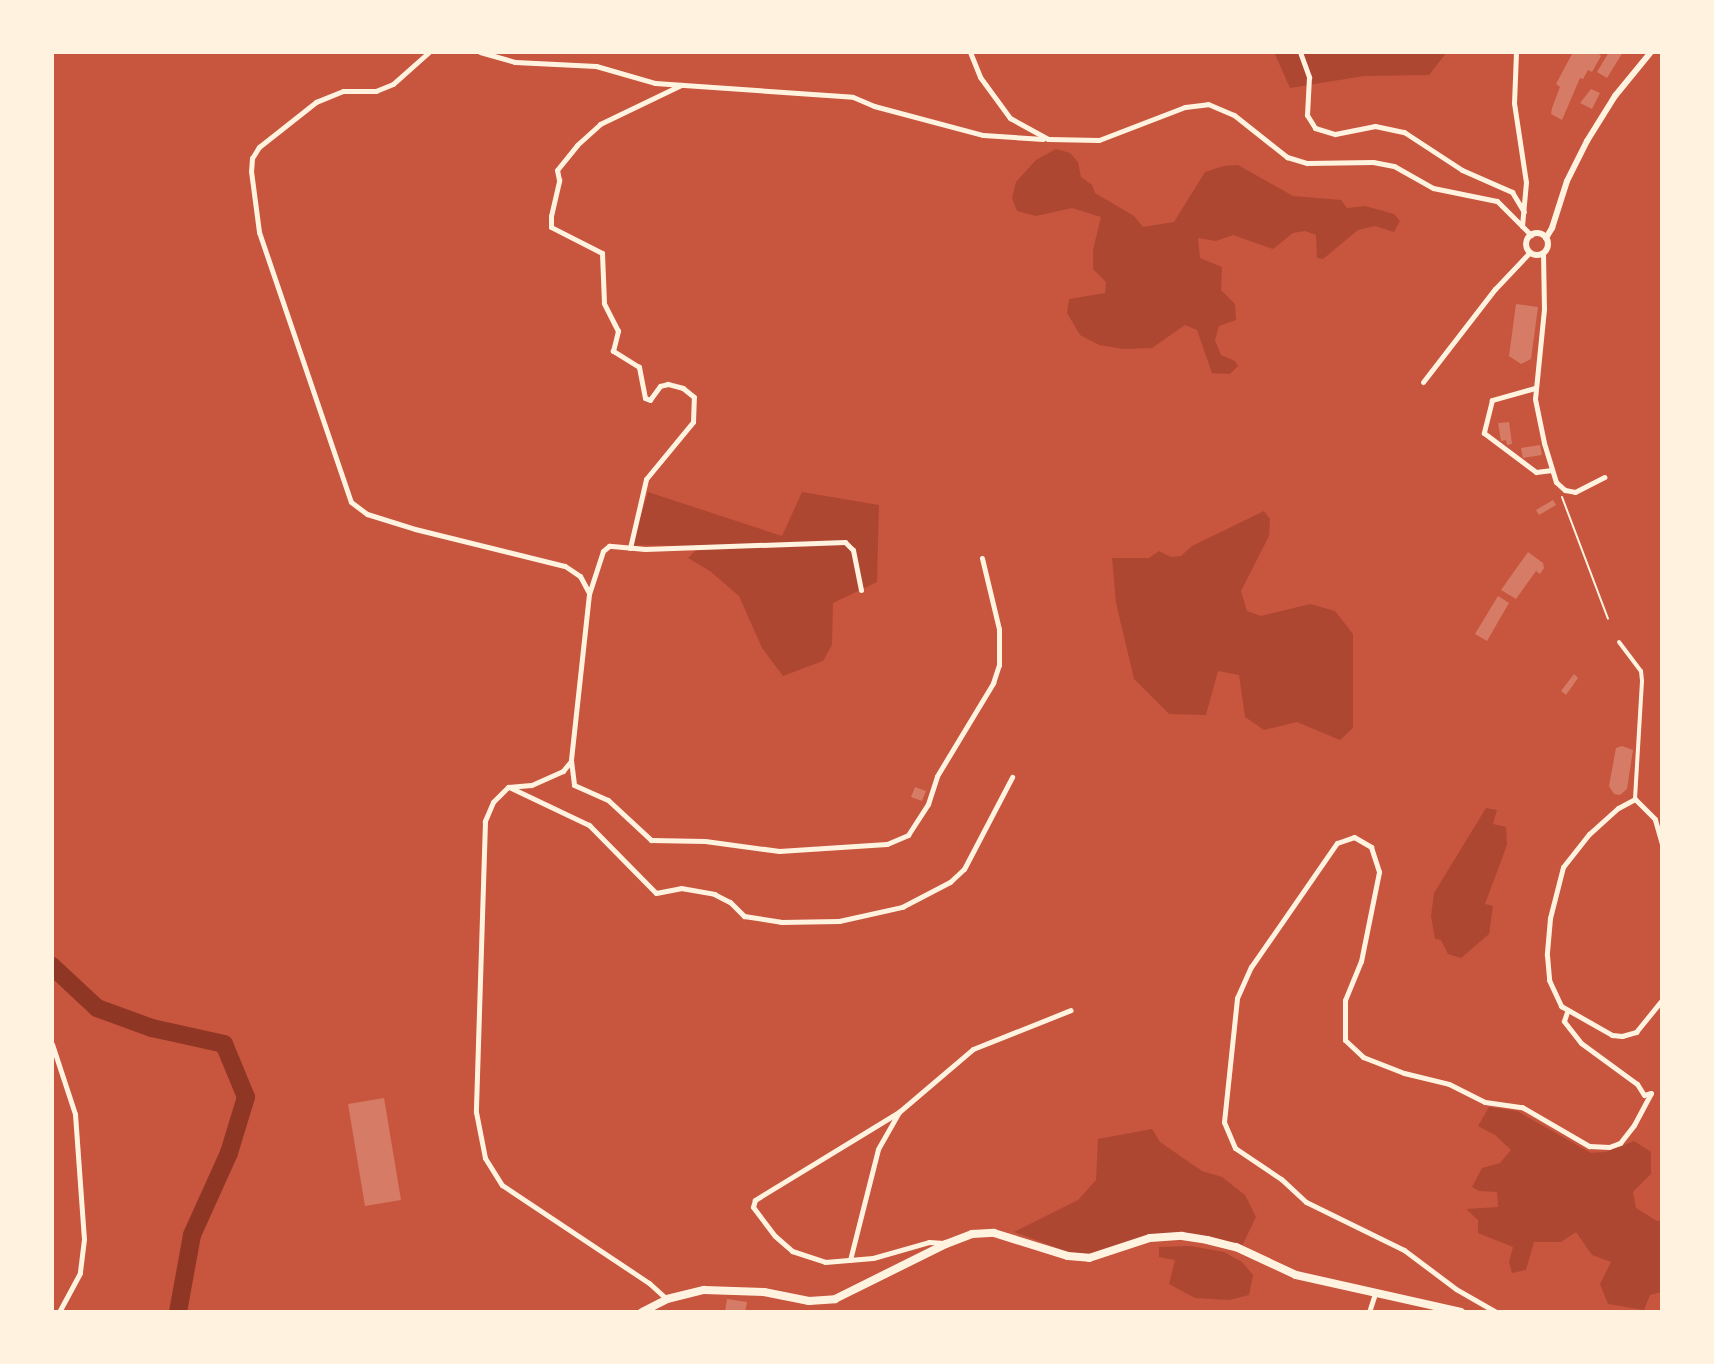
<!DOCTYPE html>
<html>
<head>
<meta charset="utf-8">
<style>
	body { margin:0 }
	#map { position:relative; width:1714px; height:1364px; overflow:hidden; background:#c8553d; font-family:Ubuntu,sans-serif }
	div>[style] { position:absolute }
	.green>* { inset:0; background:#ae4732 }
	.river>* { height:18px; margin:-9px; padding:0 9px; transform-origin:9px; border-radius:9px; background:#8f3625 }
	.building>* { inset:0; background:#d67c66 }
	.path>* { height:2px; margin:-1px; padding:0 1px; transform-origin:1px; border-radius:1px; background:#fff3e0 }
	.pedestrian>* { height:4px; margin:-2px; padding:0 2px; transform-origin:2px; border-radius:2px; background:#fff3e0 }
	.minor>* { height:5px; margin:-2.5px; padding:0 2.5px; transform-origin:2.5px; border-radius:2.5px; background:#fff3e0 }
	.tertiary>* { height:6px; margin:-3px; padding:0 3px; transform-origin:3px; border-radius:3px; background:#fff3e0 }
	.tertiary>.ring { margin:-3px; padding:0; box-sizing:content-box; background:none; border:6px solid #fff3e0; border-radius:50% }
	.primary>* { height:8px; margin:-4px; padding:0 4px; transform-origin:4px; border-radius:4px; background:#fff3e0 }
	span { translate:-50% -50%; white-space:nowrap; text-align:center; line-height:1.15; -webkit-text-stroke:6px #fff3e0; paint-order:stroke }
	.frame { position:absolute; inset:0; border:54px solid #fff3e0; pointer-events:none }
</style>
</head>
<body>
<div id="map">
	<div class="green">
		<div style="clip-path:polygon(1274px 52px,1447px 52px,1429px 75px,1364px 76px,1290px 88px)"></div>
		<div style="clip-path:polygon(1056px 149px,1070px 153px,1078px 162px,1081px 177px,1092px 185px,1095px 193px,1134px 216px,1143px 227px,1174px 222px,1205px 172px,1224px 166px,1238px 165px,1293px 196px,1341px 200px,1347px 208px,1365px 206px,1394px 214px,1400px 221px,1394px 232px,1375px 226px,1358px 230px,1323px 259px,1317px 258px,1316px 235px,1305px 231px,1293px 233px,1273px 249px,1233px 235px,1216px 241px,1198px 238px,1200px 258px,1222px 267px,1221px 290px,1235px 304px,1236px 320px,1219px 326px,1215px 340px,1221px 355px,1235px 361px,1238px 366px,1230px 374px,1212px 373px,1197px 330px,1185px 325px,1152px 348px,1123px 349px,1099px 345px,1080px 335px,1067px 313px,1069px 299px,1105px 293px,1106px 282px,1093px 269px,1093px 250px,1101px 217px,1072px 208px,1036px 216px,1017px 211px,1012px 198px,1016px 182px,1036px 160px)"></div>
		<div style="clip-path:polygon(648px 492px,782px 536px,802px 492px,879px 505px,877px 582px,833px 603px,832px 645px,823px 661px,783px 676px,762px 648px,739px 596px,710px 571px,688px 558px,700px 546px,632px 545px)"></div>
		<div style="clip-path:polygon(1264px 511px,1270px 519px,1269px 536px,1241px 591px,1247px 611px,1261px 616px,1310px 604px,1335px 611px,1353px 634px,1353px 728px,1340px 740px,1297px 722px,1264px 730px,1245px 717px,1239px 675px,1218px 671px,1206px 715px,1169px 714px,1134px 679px,1116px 603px,1112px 558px,1149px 558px,1159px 551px,1171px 557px,1181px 556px,1192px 546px)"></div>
		<div style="clip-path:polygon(1486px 808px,1497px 810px,1493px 824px,1506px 827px,1507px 845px,1485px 904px,1493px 906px,1489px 934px,1461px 958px,1448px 954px,1441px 940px,1435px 939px,1431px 916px,1434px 893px)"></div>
		<div style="clip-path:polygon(1489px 1107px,1517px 1111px,1591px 1153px,1606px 1152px,1634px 1141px,1651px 1152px,1651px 1174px,1633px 1192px,1636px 1208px,1657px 1221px,1662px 1220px,1662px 1292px,1650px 1295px,1644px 1310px,1608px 1304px,1600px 1284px,1611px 1262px,1592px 1255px,1576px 1232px,1561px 1242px,1534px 1242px,1526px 1270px,1512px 1273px,1509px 1262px,1513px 1247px,1478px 1233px,1478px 1220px,1466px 1209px,1498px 1207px,1497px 1192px,1479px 1191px,1472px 1187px,1482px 1168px,1500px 1163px,1511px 1150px,1495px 1135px,1478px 1126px)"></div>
		<div style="clip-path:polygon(1152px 1129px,1160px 1142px,1202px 1171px,1222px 1177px,1245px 1195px,1256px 1217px,1242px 1246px,1193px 1233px,1154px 1235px,1082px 1257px,1014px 1232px,1078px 1200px,1096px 1180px,1098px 1139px)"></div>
		<div style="clip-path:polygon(1191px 1246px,1224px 1252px,1242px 1262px,1253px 1275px,1249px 1295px,1229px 1300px,1195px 1298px,1169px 1284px,1175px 1260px,1159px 1257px,1159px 1247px)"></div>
	</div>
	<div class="river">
		<div style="left:52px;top:966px;width:62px;rotate:43deg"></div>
		<div style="left:97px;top:1008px;width:59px;rotate:20deg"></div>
		<div style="left:152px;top:1028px;width:74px;rotate:12.5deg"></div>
		<div style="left:224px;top:1044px;width:57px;rotate:67.5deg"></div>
		<div style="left:246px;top:1097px;width:59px;rotate:106.9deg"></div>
		<div style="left:229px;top:1153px;width:90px;rotate:114.3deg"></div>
		<div style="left:192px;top:1235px;width:78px;rotate:100.3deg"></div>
	</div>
	<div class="building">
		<div style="clip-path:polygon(1573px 52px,1597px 52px,1601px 56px,1592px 72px,1588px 70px,1583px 79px,1580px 78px,1562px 120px,1551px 114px,1552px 108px,1560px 87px,1556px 84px)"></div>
		<div style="clip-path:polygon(1609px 52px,1623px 52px,1607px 78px,1597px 72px)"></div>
		<div style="clip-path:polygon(1591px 89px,1600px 93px,1592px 109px,1580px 103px)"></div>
		<div style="clip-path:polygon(1516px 304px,1538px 307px,1531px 359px,1521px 364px,1509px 356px)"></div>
		<div style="clip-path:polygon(1509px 422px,1512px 444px,1507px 445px,1506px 440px,1501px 441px,1498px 423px)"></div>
		<div style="clip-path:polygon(1540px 445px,1542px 455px,1523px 458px,1521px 448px)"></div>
		<div style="clip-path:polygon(1553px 500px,1556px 505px,1539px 515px,1536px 510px)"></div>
		<div style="clip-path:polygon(1528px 552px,1543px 563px,1544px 568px,1540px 574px,1536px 571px,1516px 599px,1501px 590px)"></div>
		<div style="clip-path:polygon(1498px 596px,1509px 603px,1487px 641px,1475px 634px)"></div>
		<div style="clip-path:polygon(1574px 674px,1578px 678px,1566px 695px,1561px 691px)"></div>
		<div style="clip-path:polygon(1622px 746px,1633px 750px,1627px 789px,1620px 795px,1614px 794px,1609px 786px,1616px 748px)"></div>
		<div style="clip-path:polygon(915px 787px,926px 791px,922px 801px,911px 797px)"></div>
		<div style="clip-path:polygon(384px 1098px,401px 1200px,365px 1206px,348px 1104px)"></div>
		<div style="clip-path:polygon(727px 1299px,747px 1302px,745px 1312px,725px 1312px)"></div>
	</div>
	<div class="path">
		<div style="left:1562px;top:497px;width:130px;rotate:69.3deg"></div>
	</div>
	<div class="pedestrian">
		<div style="left:1619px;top:642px;width:36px;rotate:53deg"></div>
		<div style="left:1641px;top:671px;width:10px;rotate:84deg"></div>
		<div style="left:1642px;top:681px;width:118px;rotate:93.4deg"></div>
	</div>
	<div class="minor">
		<div style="left:429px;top:52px;width:48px;rotate:138.4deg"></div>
		<div style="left:393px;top:84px;width:18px;rotate:158deg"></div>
		<div style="left:376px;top:91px;width:33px;rotate:180deg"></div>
		<div style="left:343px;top:91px;width:29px;rotate:158deg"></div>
		<div style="left:316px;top:102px;width:73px;rotate:141.7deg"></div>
		<div style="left:259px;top:147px;width:13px;rotate:122deg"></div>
		<div style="left:252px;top:158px;width:13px;rotate:94deg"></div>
		<div style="left:251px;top:171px;width:62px;rotate:82.5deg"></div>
		<div style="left:259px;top:232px;width:285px;rotate:71.2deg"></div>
		<div style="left:351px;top:502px;width:20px;rotate:37deg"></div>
		<div style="left:367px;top:514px;width:50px;rotate:17.4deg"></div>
		<div style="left:415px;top:529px;width:154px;rotate:13.9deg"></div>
		<div style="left:565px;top:566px;width:18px;rotate:34deg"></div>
		<div style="left:580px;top:576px;width:19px;rotate:62deg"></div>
		<div style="left:480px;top:52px;width:36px;rotate:16deg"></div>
		<div style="left:515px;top:62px;width:81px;rotate:2.8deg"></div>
		<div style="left:596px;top:66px;width:61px;rotate:16.1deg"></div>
		<div style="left:655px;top:83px;width:198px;rotate:4deg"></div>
		<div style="left:853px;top:97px;width:23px;rotate:23deg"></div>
		<div style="left:874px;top:106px;width:113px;rotate:14.9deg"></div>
		<div style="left:983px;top:135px;width:60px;rotate:3.8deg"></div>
		<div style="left:970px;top:52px;width:27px;rotate:68deg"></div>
		<div style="left:980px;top:77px;width:51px;rotate:53.8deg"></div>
		<div style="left:1010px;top:118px;width:43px;rotate:28.9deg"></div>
		<div style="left:1048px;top:139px;width:51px;rotate:1.1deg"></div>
		<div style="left:1099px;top:140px;width:92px;rotate:-21deg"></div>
		<div style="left:1185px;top:107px;width:23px;rotate:-7deg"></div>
		<div style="left:1208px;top:104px;width:28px;rotate:23deg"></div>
		<div style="left:1234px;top:115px;width:68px;rotate:38.4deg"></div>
		<div style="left:1287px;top:157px;width:21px;rotate:17deg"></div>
		<div style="left:1307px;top:163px;width:66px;rotate:-0.9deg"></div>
		<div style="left:1373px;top:162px;width:21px;rotate:11deg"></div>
		<div style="left:1394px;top:166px;width:45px;rotate:29.4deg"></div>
		<div style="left:1433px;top:188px;width:65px;rotate:11.5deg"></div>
		<div style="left:1497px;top:201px;width:35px;rotate:45deg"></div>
		<div style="left:1300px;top:52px;width:27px;rotate:70deg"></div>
		<div style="left:1309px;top:77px;width:38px;rotate:93deg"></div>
		<div style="left:1307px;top:115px;width:15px;rotate:58deg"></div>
		<div style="left:1315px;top:128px;width:21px;rotate:17deg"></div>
		<div style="left:1335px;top:134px;width:41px;rotate:-11.3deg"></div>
		<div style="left:1375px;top:126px;width:30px;rotate:12deg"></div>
		<div style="left:1404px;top:132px;width:69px;rotate:33.2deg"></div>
		<div style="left:1462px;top:170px;width:55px;rotate:23.7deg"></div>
		<div style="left:1512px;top:192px;width:23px;rotate:59deg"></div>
		<div style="left:1516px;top:52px;width:51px;rotate:92.2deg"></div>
		<div style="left:1514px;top:103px;width:80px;rotate:81.4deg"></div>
		<div style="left:1526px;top:182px;width:44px;rotate:95.2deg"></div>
		<div style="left:1522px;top:226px;width:13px;rotate:45deg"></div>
		<div style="left:1543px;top:253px;width:56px;rotate:89deg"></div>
		<div style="left:1544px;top:309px;width:90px;rotate:95.7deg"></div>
		<div style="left:1535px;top:399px;width:45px;rotate:78.4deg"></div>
		<div style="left:1544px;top:443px;width:41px;rotate:72.9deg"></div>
		<div style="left:1556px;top:482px;width:12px;rotate:42deg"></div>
		<div style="left:1565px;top:490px;width:10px;rotate:11deg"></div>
		<div style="left:1575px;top:492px;width:33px;rotate:-27deg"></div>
		<div style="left:1423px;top:382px;width:118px;rotate:-52.3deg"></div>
		<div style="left:1495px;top:289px;width:51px;rotate:-46.6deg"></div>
		<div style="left:1535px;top:388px;width:45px;rotate:164.4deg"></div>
		<div style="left:1492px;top:400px;width:34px;rotate:104deg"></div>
		<div style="left:1484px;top:433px;width:65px;rotate:36.9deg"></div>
		<div style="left:1536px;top:472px;width:16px;rotate:-7deg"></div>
		<div style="left:630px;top:548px;width:71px;rotate:-76.9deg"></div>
		<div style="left:646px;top:479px;width:74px;rotate:-50.5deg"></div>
		<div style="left:693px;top:422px;width:25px;rotate:-88deg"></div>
		<div style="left:694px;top:397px;width:14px;rotate:-141deg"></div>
		<div style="left:683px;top:388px;width:16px;rotate:-165deg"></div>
		<div style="left:668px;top:384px;width:8px;rotate:166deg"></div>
		<div style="left:660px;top:386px;width:17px;rotate:126deg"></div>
		<div style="left:650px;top:400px;width:5px;rotate:-158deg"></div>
		<div style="left:645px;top:398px;width:32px;rotate:-101deg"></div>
		<div style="left:639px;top:367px;width:31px;rotate:-148deg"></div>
		<div style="left:613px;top:351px;width:21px;rotate:-76deg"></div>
		<div style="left:618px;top:331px;width:31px;rotate:-117deg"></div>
		<div style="left:604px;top:303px;width:50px;rotate:-92.3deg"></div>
		<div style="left:602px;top:253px;width:57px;rotate:-153deg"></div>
		<div style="left:551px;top:227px;width:11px;rotate:-90deg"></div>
		<div style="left:551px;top:216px;width:37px;rotate:-77deg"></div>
		<div style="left:559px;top:180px;width:10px;rotate:-101deg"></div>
		<div style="left:557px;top:170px;width:32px;rotate:-51deg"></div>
		<div style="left:577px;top:145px;width:31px;rotate:-42deg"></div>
		<div style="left:600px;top:124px;width:90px;rotate:-25.7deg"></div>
		<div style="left:861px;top:590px;width:41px;rotate:-101.3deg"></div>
		<div style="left:853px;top:550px;width:11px;rotate:-135deg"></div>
		<div style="left:845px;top:542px;width:200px;rotate:178deg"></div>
		<div style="left:645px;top:549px;width:36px;rotate:-175deg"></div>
		<div style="left:609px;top:546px;width:8px;rotate:140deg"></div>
		<div style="left:603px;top:551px;width:45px;rotate:108deg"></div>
		<div style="left:589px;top:594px;width:167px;rotate:96.2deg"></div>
		<div style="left:571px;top:760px;width:25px;rotate:83deg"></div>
		<div style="left:574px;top:785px;width:37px;rotate:24deg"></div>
		<div style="left:608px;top:800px;width:59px;rotate:42.9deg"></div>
		<div style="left:651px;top:840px;width:54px;rotate:1.1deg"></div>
		<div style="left:705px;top:841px;width:75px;rotate:7.7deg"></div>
		<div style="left:779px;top:851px;width:108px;rotate:-3.7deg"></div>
		<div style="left:887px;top:844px;width:23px;rotate:-23deg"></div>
		<div style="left:908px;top:835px;width:37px;rotate:-57deg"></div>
		<div style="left:928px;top:804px;width:29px;rotate:-72deg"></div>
		<div style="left:937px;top:776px;width:109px;rotate:-58.9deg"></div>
		<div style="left:993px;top:683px;width:19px;rotate:-72deg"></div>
		<div style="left:999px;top:665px;width:36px;rotate:-90deg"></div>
		<div style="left:999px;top:629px;width:73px;rotate:-103.5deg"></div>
		<div style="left:571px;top:761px;width:13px;rotate:129deg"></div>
		<div style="left:563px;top:771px;width:35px;rotate:156deg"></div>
		<div style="left:531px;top:785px;width:23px;rotate:175deg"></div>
		<div style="left:508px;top:787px;width:21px;rotate:135deg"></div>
		<div style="left:493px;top:802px;width:21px;rotate:113deg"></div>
		<div style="left:485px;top:821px;width:291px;rotate:91.8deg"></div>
		<div style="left:476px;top:1112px;width:47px;rotate:78.9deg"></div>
		<div style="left:485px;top:1158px;width:32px;rotate:58deg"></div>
		<div style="left:502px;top:1185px;width:177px;rotate:33.7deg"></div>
		<div style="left:649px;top:1283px;width:24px;rotate:42deg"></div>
		<div style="left:509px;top:787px;width:89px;rotate:25.4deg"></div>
		<div style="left:589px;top:825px;width:95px;rotate:45.4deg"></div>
		<div style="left:656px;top:893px;width:25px;rotate:-11deg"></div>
		<div style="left:681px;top:888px;width:34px;rotate:10deg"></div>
		<div style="left:714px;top:894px;width:18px;rotate:27deg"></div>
		<div style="left:730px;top:902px;width:20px;rotate:45deg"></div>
		<div style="left:744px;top:916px;width:37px;rotate:9deg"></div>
		<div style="left:781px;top:922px;width:58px;rotate:-1deg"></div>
		<div style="left:839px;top:921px;width:65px;rotate:-12.5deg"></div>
		<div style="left:902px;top:907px;width:54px;rotate:-27.5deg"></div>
		<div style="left:950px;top:882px;width:19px;rotate:-43deg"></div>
		<div style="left:964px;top:869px;width:104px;rotate:-62.4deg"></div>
		<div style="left:1662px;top:844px;width:26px;rotate:-106deg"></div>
		<div style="left:1655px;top:819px;width:28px;rotate:-135deg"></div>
		<div style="left:1635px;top:799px;width:19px;rotate:152deg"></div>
		<div style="left:1618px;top:808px;width:39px;rotate:138deg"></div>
		<div style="left:1589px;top:834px;width:42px;rotate:128.2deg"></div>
		<div style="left:1563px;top:867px;width:53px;rotate:104.3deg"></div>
		<div style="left:1550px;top:918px;width:37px;rotate:95deg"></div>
		<div style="left:1547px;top:955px;width:25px;rotate:85deg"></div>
		<div style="left:1549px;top:980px;width:29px;rotate:65deg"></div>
		<div style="left:1561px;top:1006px;width:59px;rotate:29.6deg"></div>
		<div style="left:1612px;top:1035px;width:10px;rotate:6deg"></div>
		<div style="left:1622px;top:1036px;width:15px;rotate:-16deg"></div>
		<div style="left:1636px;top:1032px;width:41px;rotate:-50.9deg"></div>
		<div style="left:52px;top:1044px;width:74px;rotate:71.8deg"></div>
		<div style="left:75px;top:1114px;width:125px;rotate:85.9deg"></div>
		<div style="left:84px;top:1239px;width:34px;rotate:97deg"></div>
		<div style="left:80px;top:1273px;width:44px;rotate:118.3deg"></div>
		<div style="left:899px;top:1112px;width:169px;rotate:148.6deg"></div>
		<div style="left:755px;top:1200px;width:7px;rotate:106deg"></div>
		<div style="left:753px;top:1207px;width:36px;rotate:53deg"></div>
		<div style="left:775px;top:1236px;width:23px;rotate:41deg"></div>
		<div style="left:792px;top:1251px;width:35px;rotate:18deg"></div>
		<div style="left:825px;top:1262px;width:48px;rotate:-4.8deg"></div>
		<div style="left:873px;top:1258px;width:58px;rotate:-15.9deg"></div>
		<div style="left:929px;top:1242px;width:15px;rotate:4deg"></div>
		<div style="left:850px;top:1260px;width:114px;rotate:-75.8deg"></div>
		<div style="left:878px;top:1149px;width:43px;rotate:-60.4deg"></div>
		<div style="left:899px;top:1112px;width:97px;rotate:-40.4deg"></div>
		<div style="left:973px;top:1049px;width:105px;rotate:-21.7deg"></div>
		<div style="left:1369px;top:1312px;width:20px;rotate:-72deg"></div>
		<div style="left:1496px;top:1312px;width:46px;rotate:-150.1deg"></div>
		<div style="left:1456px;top:1289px;width:65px;rotate:-143.1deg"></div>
		<div style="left:1404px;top:1250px;width:109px;rotate:-153.9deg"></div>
		<div style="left:1306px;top:1202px;width:34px;rotate:-137deg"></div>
		<div style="left:1281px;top:1179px;width:55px;rotate:-146deg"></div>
		<div style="left:1235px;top:1148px;width:28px;rotate:-113deg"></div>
		<div style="left:1224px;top:1122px;width:125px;rotate:-84deg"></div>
		<div style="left:1237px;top:998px;width:34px;rotate:-66deg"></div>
		<div style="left:1251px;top:967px;width:151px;rotate:-55.3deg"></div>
		<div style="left:1337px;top:843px;width:18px;rotate:-19deg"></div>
		<div style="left:1354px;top:837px;width:20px;rotate:30deg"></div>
		<div style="left:1371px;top:847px;width:26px;rotate:72deg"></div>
		<div style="left:1379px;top:872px;width:91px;rotate:101.4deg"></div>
		<div style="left:1361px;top:961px;width:42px;rotate:112.3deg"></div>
		<div style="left:1345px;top:1000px;width:40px;rotate:90deg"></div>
		<div style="left:1345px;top:1040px;width:25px;rotate:43deg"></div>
		<div style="left:1363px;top:1057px;width:44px;rotate:21.3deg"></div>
		<div style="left:1404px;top:1073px;width:46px;rotate:13.7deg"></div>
		<div style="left:1449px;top:1084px;width:40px;rotate:26.6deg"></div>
		<div style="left:1485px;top:1102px;width:37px;rotate:8deg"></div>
		<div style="left:1522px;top:1107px;width:78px;rotate:30.2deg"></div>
		<div style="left:1589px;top:1146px;width:20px;rotate:3deg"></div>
		<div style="left:1609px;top:1147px;width:12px;rotate:-20deg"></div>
		<div style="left:1620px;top:1143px;width:23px;rotate:-52deg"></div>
		<div style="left:1634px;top:1125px;width:36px;rotate:-62deg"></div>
		<div style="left:1651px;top:1093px;width:7px;rotate:164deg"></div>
		<div style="left:1644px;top:1095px;width:13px;rotate:-122deg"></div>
		<div style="left:1637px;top:1084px;width:69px;rotate:-143.8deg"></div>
		<div style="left:1581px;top:1043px;width:28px;rotate:-128deg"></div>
		<div style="left:1564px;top:1021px;width:9px;rotate:-72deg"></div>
	</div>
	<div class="tertiary">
		<div class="ring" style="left:1526px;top:233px;width:16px;height:16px"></div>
		<div style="left:1546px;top:238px;width:12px;rotate:-59deg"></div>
		<div style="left:1552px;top:228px;width:49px;rotate:-72.3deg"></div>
		<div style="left:1567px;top:181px;width:45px;rotate:-63.4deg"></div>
		<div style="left:1587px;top:141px;width:53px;rotate:-58.1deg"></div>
		<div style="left:1615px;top:96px;width:57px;rotate:-50.7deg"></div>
	</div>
	<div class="primary">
		<div style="left:642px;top:1312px;width:28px;rotate:-27deg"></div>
		<div style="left:667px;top:1299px;width:38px;rotate:-14deg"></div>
		<div style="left:704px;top:1290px;width:60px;rotate:1.9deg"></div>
		<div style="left:764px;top:1292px;width:46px;rotate:11.3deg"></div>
		<div style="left:809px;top:1301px;width:26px;rotate:-4deg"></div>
		<div style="left:835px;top:1299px;width:124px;rotate:-26.4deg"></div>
		<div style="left:946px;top:1244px;width:28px;rotate:-21deg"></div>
		<div style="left:972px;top:1234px;width:22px;rotate:-3deg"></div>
		<div style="left:994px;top:1233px;width:77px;rotate:17.3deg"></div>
		<div style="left:1068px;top:1256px;width:21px;rotate:5deg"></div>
		<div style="left:1089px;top:1258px;width:64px;rotate:-18.2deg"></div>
		<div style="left:1150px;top:1238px;width:32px;rotate:-4deg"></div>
		<div style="left:1182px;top:1236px;width:25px;rotate:9deg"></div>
		<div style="left:1207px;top:1240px;width:30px;rotate:14deg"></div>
		<div style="left:1236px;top:1247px;width:66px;rotate:25deg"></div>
		<div style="left:1296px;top:1275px;width:169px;rotate:12.6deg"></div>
	</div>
	<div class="frame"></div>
</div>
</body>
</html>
